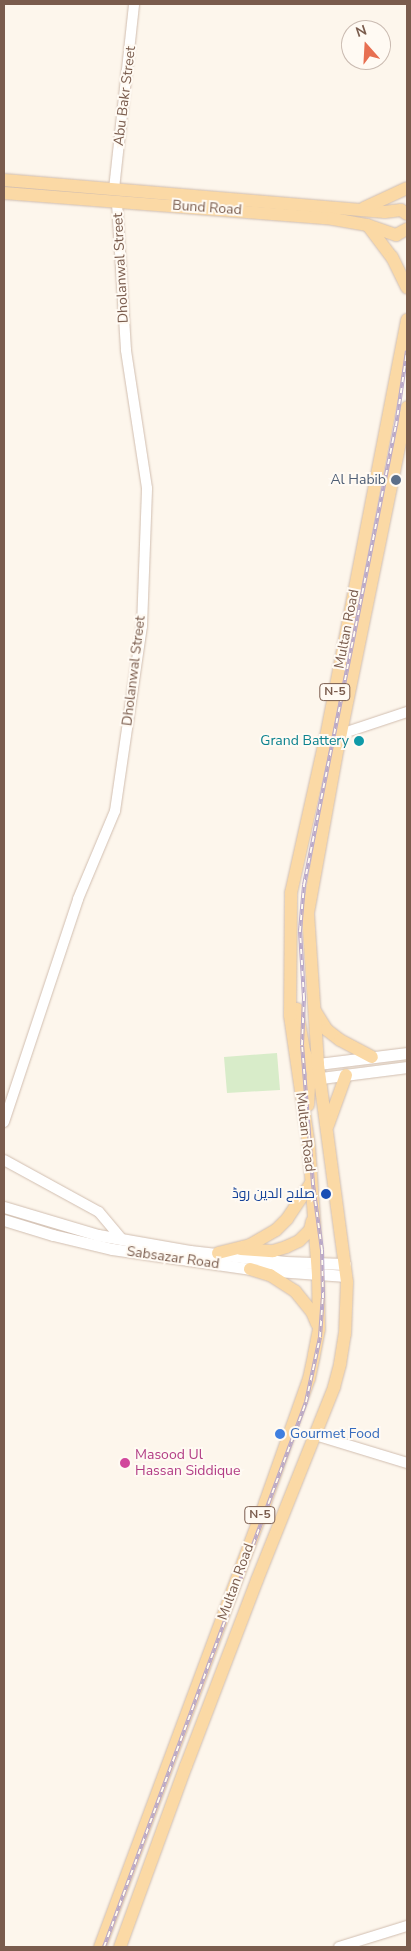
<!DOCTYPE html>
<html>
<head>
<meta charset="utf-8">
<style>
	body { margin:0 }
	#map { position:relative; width:411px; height:1951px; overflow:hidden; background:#fdf6ec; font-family:"Nunito Sans",Cairo,sans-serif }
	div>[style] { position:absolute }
	.green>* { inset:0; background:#d8ecc9 }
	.roads { filter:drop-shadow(0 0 1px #d1beb0) drop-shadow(0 0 1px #d1beb0) }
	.tertiary>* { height:10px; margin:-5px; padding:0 5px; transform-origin:5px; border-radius:5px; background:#fff }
	.secondary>* { height:11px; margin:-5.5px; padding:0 5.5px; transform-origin:5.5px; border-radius:5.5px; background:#fff }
	.primary>* { height:12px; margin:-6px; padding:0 6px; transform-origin:6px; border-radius:6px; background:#fbd9a5 }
	.rail>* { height:4px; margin-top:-2px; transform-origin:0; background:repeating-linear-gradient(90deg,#fffaf3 0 5.5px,#b9a8c9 0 11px); box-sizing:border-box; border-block:1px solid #b9a8c9 }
	.dots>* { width:14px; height:14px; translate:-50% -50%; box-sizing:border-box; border:2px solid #fffaf3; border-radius:50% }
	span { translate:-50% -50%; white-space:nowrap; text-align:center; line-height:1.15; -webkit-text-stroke:4px #fffaf3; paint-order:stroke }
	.shield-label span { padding:1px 4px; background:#fffaf3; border:1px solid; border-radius:4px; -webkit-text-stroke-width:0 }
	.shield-label { font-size:12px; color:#7a5c4d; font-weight:700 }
	.street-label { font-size:14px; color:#7a5c4d }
	.service-label { font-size:14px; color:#4e5e75 }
	.right { translate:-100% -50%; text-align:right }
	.culture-label { font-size:14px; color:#0d838f }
	.transit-label { font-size:14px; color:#164399 }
	.shop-label { font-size:14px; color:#366cbe }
	.left { translate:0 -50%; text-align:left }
	.hotel-label { font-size:14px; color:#b23c85 }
	.frame { position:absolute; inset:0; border:5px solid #7a5c4d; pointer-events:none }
	.north { position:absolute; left:341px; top:20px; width:50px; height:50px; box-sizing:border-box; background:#fffaf3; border:1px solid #cabbb1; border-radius:50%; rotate:341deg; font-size:14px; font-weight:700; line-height:20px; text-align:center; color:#7a5c4d }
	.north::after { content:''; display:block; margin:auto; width:18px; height:22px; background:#e76f51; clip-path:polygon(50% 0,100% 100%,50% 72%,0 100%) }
</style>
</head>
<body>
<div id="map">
	<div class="green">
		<div style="clip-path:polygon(277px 1053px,280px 1090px,227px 1093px,224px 1057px)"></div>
	</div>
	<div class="roads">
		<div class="tertiary">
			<div style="left:114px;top:189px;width:186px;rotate:-83.8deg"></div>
			<div style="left:341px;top:734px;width:70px;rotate:-18.4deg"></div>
			<div style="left:4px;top:1122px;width:235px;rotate:-71.6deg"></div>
			<div style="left:78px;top:899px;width:95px;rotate:-67.2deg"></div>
			<div style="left:115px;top:811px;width:187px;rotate:-81.7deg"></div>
			<div style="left:142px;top:626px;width:138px;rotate:-87.9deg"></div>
			<div style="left:147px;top:488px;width:140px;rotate:-98.7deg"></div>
			<div style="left:126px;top:350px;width:149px;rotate:-93.5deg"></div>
			<div style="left:4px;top:1160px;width:108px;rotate:28.7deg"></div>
			<div style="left:99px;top:1212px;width:34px;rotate:50deg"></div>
			<div style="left:315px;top:1435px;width:96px;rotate:16.9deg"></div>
			<div style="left:339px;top:1947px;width:71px;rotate:-17.2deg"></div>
		</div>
		<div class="secondary">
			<div style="left:318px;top:1064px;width:90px;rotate:-7deg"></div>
			<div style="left:321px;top:1078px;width:87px;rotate:-7.3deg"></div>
			<div style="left:4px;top:1207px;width:98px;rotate:16.6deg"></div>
			<div style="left:98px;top:1235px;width:93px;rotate:9.9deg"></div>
			<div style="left:190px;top:1251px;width:96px;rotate:6.6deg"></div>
			<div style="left:285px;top:1262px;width:60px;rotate:1.9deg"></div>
			<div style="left:4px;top:1220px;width:51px;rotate:17deg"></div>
			<div style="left:53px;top:1235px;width:61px;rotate:13.3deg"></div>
			<div style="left:112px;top:1249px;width:139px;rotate:8.2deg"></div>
			<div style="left:250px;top:1269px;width:96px;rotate:4.2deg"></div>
		</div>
		<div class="primary">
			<div style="left:4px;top:180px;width:382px;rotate:4.8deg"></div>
			<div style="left:385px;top:212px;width:16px;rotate:-7deg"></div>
			<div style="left:401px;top:210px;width:7px;rotate:34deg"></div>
			<div style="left:4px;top:193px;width:330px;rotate:4.5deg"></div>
			<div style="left:333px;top:219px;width:35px;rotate:10deg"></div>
			<div style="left:367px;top:225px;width:31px;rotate:19deg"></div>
			<div style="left:396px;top:235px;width:13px;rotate:-29deg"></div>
			<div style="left:364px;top:208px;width:47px;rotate:-24.9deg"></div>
			<div style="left:369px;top:227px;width:38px;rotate:53deg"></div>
			<div style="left:392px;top:257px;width:34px;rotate:64deg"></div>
			<div style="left:297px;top:1009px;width:43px;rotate:80.5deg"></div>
			<div style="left:304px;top:1051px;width:23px;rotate:67deg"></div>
			<div style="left:313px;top:1072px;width:7px;rotate:34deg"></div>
			<div style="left:315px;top:1011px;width:22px;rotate:58deg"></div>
			<div style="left:327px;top:1030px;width:16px;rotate:38deg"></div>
			<div style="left:340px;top:1040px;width:36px;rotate:28deg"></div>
			<div style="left:308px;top:1105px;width:19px;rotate:-87deg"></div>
			<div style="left:309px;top:1086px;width:22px;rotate:-68deg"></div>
			<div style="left:328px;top:1125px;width:53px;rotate:-70.2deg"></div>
			<div style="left:241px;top:1249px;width:32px;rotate:4deg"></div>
			<div style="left:273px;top:1251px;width:14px;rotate:-17deg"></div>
			<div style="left:286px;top:1247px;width:14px;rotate:-25deg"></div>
			<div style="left:299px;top:1241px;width:16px;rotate:-45deg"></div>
			<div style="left:310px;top:1230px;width:9px;rotate:-77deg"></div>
			<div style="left:218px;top:1253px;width:33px;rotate:-14deg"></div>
			<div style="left:250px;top:1245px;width:30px;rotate:-30deg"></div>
			<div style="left:276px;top:1230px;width:16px;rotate:-45deg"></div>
			<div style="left:287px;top:1219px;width:43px;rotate:-56.3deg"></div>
			<div style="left:250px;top:1269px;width:21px;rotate:17deg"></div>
			<div style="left:270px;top:1275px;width:30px;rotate:33deg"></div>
			<div style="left:295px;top:1291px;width:27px;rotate:51deg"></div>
			<div style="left:312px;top:1312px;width:13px;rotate:67deg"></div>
			<div style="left:100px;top:1947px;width:474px;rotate:-69.6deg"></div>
			<div style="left:265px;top:1503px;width:132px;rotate:-70.5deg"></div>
			<div style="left:309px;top:1379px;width:25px;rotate:-78deg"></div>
			<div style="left:314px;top:1355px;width:26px;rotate:-79deg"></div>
			<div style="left:319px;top:1329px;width:54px;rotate:-91.1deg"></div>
			<div style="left:318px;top:1275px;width:129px;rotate:-94deg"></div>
			<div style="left:309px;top:1146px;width:132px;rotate:-98.3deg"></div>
			<div style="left:290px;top:1015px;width:122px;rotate:-89.5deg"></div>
			<div style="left:291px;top:893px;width:160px;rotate:-77.4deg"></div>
			<div style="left:326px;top:737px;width:425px;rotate:-79deg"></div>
			<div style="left:120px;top:1947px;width:193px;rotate:-70deg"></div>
			<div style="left:186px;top:1766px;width:199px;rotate:-69.1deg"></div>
			<div style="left:257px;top:1580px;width:208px;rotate:-68.2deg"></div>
			<div style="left:334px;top:1387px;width:24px;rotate:-75deg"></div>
			<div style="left:340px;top:1364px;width:30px;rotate:-81deg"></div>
			<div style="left:345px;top:1334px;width:52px;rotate:-87.8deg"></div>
			<div style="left:347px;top:1282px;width:220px;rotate:-97.6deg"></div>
			<div style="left:318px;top:1064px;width:151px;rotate:-93.8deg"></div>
			<div style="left:308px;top:913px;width:158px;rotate:-79.8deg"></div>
			<div style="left:336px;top:757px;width:357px;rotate:-78.5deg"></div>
		</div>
	</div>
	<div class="rail">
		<div style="left:104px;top:1947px;width:581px;rotate:-69.66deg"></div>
		<div style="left:306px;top:1402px;width:66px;rotate:-77.8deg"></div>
		<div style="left:320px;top:1337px;width:39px;rotate:-86deg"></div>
		<div style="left:323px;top:1298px;width:48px;rotate:-91.2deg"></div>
		<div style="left:322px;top:1250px;width:67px;rotate:-97.8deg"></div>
		<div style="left:313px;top:1184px;width:139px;rotate:-94.5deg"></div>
		<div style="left:302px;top:1045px;width:47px;rotate:-87.6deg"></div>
		<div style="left:304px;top:998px;width:67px;rotate:-93.4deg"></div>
		<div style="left:300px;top:931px;width:46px;rotate:-85deg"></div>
		<div style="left:304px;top:885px;width:468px;rotate:-78.7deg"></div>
		<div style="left:396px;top:426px;width:76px;rotate:-81.7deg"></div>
	</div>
	<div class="dots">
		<div style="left:396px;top:480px;background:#5c6f8a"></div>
		<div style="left:359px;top:741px;background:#0f9aa8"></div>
		<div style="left:326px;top:1194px;background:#1a4fb4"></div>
		<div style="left:280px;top:1434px;background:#3f7fe0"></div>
		<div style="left:125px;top:1463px;background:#d1479c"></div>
	</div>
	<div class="shield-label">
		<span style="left:335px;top:692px">N-5</span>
		<span style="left:260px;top:1515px">N-5</span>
	</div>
	<div class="street-label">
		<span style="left:125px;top:96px;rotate:-83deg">Abu Bakr Street</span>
		<span style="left:207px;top:208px;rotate:4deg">Bund Road</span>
		<span style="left:121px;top:268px;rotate:-93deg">Dholanwal Street</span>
		<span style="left:347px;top:629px;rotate:-79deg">Multan Road</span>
		<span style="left:134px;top:671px;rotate:-83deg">Dholanwal Street</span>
		<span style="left:305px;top:1132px;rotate:83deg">Multan Road</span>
		<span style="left:173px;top:1258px;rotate:8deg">Sabsazar Road</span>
		<span style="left:236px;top:1582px;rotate:-70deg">Multan Road</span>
	</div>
	<div class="service-label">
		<span class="right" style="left:386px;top:480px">Al Habib</span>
	</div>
	<div class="culture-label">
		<span class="right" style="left:349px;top:741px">Grand Battery</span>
	</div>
	<div class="transit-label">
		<span class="right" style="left:315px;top:1194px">صلاح الدین روڈ</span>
	</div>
	<div class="shop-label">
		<span class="left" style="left:290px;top:1434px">Gourmet Food</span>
	</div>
	<div class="hotel-label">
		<span class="left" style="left:135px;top:1463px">Masood Ul<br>Hassan Siddique</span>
	</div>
	<div class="frame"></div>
	<div class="north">N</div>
</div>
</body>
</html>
